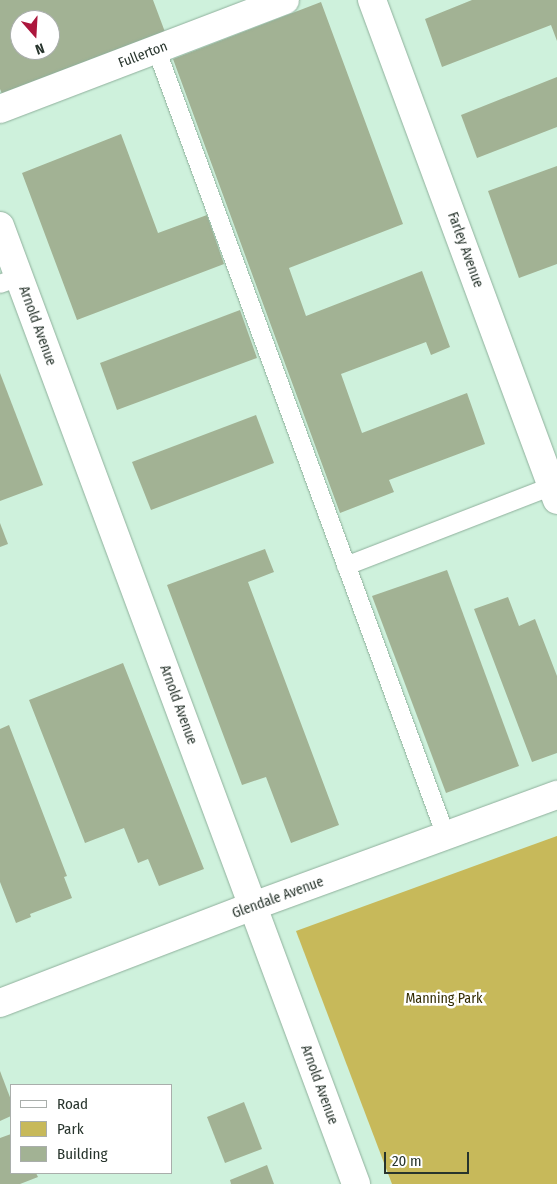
<!DOCTYPE html>
<html>
<head>
<meta charset="utf-8">
<style>
	body { margin:0 }
	#map { position:relative; width:557px; height:1184px; overflow:hidden; background:#cef1dc; font-family:"Fira Sans Condensed",sans-serif }
	div>[style] { position:absolute }
	.green>* { inset:0; background:#c7b95a }
	.building>* { inset:0; background:#a2b294 }
	.roads { filter:drop-shadow(0 0 1px #8fb09c) drop-shadow(0 0 1px #8fb09c) }
	.service>* { height:18px; margin:-9px; padding:0 9px; transform-origin:9px; border-radius:9px; background:#fff }
	.minor>* { height:28px; margin:-14px; padding:0 14px; transform-origin:14px; border-radius:14px; background:#fff }
	span { translate:-50% -50%; white-space:nowrap; text-align:center; line-height:1.15; -webkit-text-stroke:5px #fff; paint-order:stroke }
	.street-label { font-size:14px; color:#27342c }
	.park-label { font-size:14px; color:#322b00 }
	.legend { position:absolute; left:10px; top:1084px; width:162px; height:90px; box-sizing:border-box; background:#fff; border:1px solid #a9aeab; margin:0; padding:6px 9px; list-style:none; font-size:15px; color:#27342c }
	.legend li { display:flex; align-items:center; gap:10px; height:25px }
	.legend b { width:25px; border:1px solid #a9aeab }
	.north { position:absolute; left:10px; top:10px; width:50px; height:50px; box-sizing:border-box; background:#fff; border:1px solid #a9aeab; border-radius:50%; rotate:161deg; font-size:14px; font-weight:700; line-height:20px; text-align:center; color:#27342c }
	.north::after { content:''; display:block; margin:auto; width:18px; height:22px; background:#ac173d; clip-path:polygon(50% 0,100% 100%,50% 72%,0 100%) }
	.scale { position:absolute; left:384px; top:1152px; width:85px; height:22px; box-sizing:border-box; border:2px solid #27342c; border-top:0; padding-left:6px; font-size:15px; line-height:18px; white-space:nowrap; color:#27342c; -webkit-text-stroke:4px #fff; paint-order:stroke }
</style>
</head>
<body>
<div id="map">
	<div class="green">
		<div style="clip-path:polygon(557px 836px,557px 1184px,392px 1184px,296px 931px)"></div>
	</div>
	<div class="building">
		<div style="clip-path:polygon(evenodd,0 0,153px 0,165px 32px,2px 94px,0 89px,0 0,20px 20px,50px 20px,50px 50px,20px 50px,20px 20px)"></div>
		<div style="clip-path:polygon(472px 0,557px 0,557px 41px,551px 25px,442px 67px,425px 19px)"></div>
		<div style="clip-path:polygon(321px 2px,403px 224px,289px 268px,306px 316px,422px 271px,450px 347px,431px 355px,426px 342px,341px 374px,362px 433px,467px 393px,485px 444px,389px 480px,394px 492px,340px 513px,173px 59px)"></div>
		<div style="clip-path:polygon(557px 77px,557px 127px,477px 158px,461px 115px)"></div>
		<div style="clip-path:polygon(121px 134px,158px 233px,207px 215px,224px 264px,77px 320px,22px 173px)"></div>
		<div style="clip-path:polygon(557px 166px,557px 264px,519px 278px,488px 191px)"></div>
		<div style="clip-path:polygon(240px 310px,257px 358px,117px 410px,100px 363px)"></div>
		<div style="clip-path:polygon(0 373px,43px 485px,0 501px)"></div>
		<div style="clip-path:polygon(256px 415px,274px 463px,151px 510px,132px 462px)"></div>
		<div style="clip-path:polygon(0 523px,8px 544px,0 547px)"></div>
		<div style="clip-path:polygon(265px 549px,274px 572px,248px 582px,339px 825px,291px 843px,266px 777px,242px 785px,167px 585px)"></div>
		<div style="clip-path:polygon(447px 570px,519px 766px,446px 793px,372px 596px)"></div>
		<div style="clip-path:polygon(508px 597px,519px 626px,535px 619px,557px 676px,557px 753px,532px 762px,474px 609px)"></div>
		<div style="clip-path:polygon(123px 663px,204px 869px,159px 886px,148px 859px,138px 863px,124px 828px,85px 843px,29px 700px)"></div>
		<div style="clip-path:polygon(9px 725px,67px 876px,64px 877px,72px 898px,30px 914px,31px 917px,16px 923px,0 882px,0 729px)"></div>
		<div style="clip-path:polygon(0 1071px,11px 1100px,11px 1116px,0 1121px)"></div>
		<div style="clip-path:polygon(244px 1102px,262px 1149px,225px 1163px,207px 1117px)"></div>
		<div style="clip-path:polygon(11px 1134px,11px 1173px,36px 1173px,38px 1177px,20px 1184px,0 1184px,0 1138px)"></div>
		<div style="clip-path:polygon(267px 1165px,274px 1184px,231px 1184px,230px 1180px)"></div>
	</div>
	<div class="roads">
		<div class="service">
			<div style="left:157px;top:51px;width:837px;rotate:69.79deg"></div>
			<div style="left:0;top:284px;width:20px;rotate:-20deg"></div>
			<div style="left:346px;top:566px;width:221px;rotate:-21.2deg"></div>
		</div>
		<div class="minor">
			<div style="left:372px;top:0;width:533px;rotate:69.7deg"></div>
			<div style="left:0;top:109px;width:305px;rotate:-20.9deg"></div>
			<div style="left:0;top:226px;width:1022px;rotate:69.61deg"></div>
			<div style="left:0;top:1003px;width:271px;rotate:-21deg"></div>
			<div style="left:253px;top:906px;width:324px;rotate:-20.1deg"></div>
		</div>
	</div>
	<div class="street-label">
		<span style="left:143px;top:55px;rotate:-21deg">Fullerton</span>
		<span style="left:465px;top:250px;rotate:70deg">Farley Avenue</span>
		<span style="left:37px;top:326px;rotate:70deg">Arnold Avenue</span>
		<span style="left:178px;top:705px;rotate:70deg">Arnold Avenue</span>
		<span style="left:278px;top:898px;rotate:-20deg">Glendale Avenue</span>
		<span style="left:319px;top:1085px;rotate:70deg">Arnold Avenue</span>
	</div>
	<div class="park-label">
		<span style="left:444px;top:999px">Manning Park</span>
	</div>
	<ul class="legend">
	<li><b style="height:6px;background:#fff"></b>Road</li>
	<li><b style="height:14px;background:#c7b95a"></b>Park</li>
	<li><b style="height:14px;background:#a2b294"></b>Building</li>
	</ul>
	<div class="north">N</div>
	<div class="scale">20 m</div>
</div>
</body>
</html>
